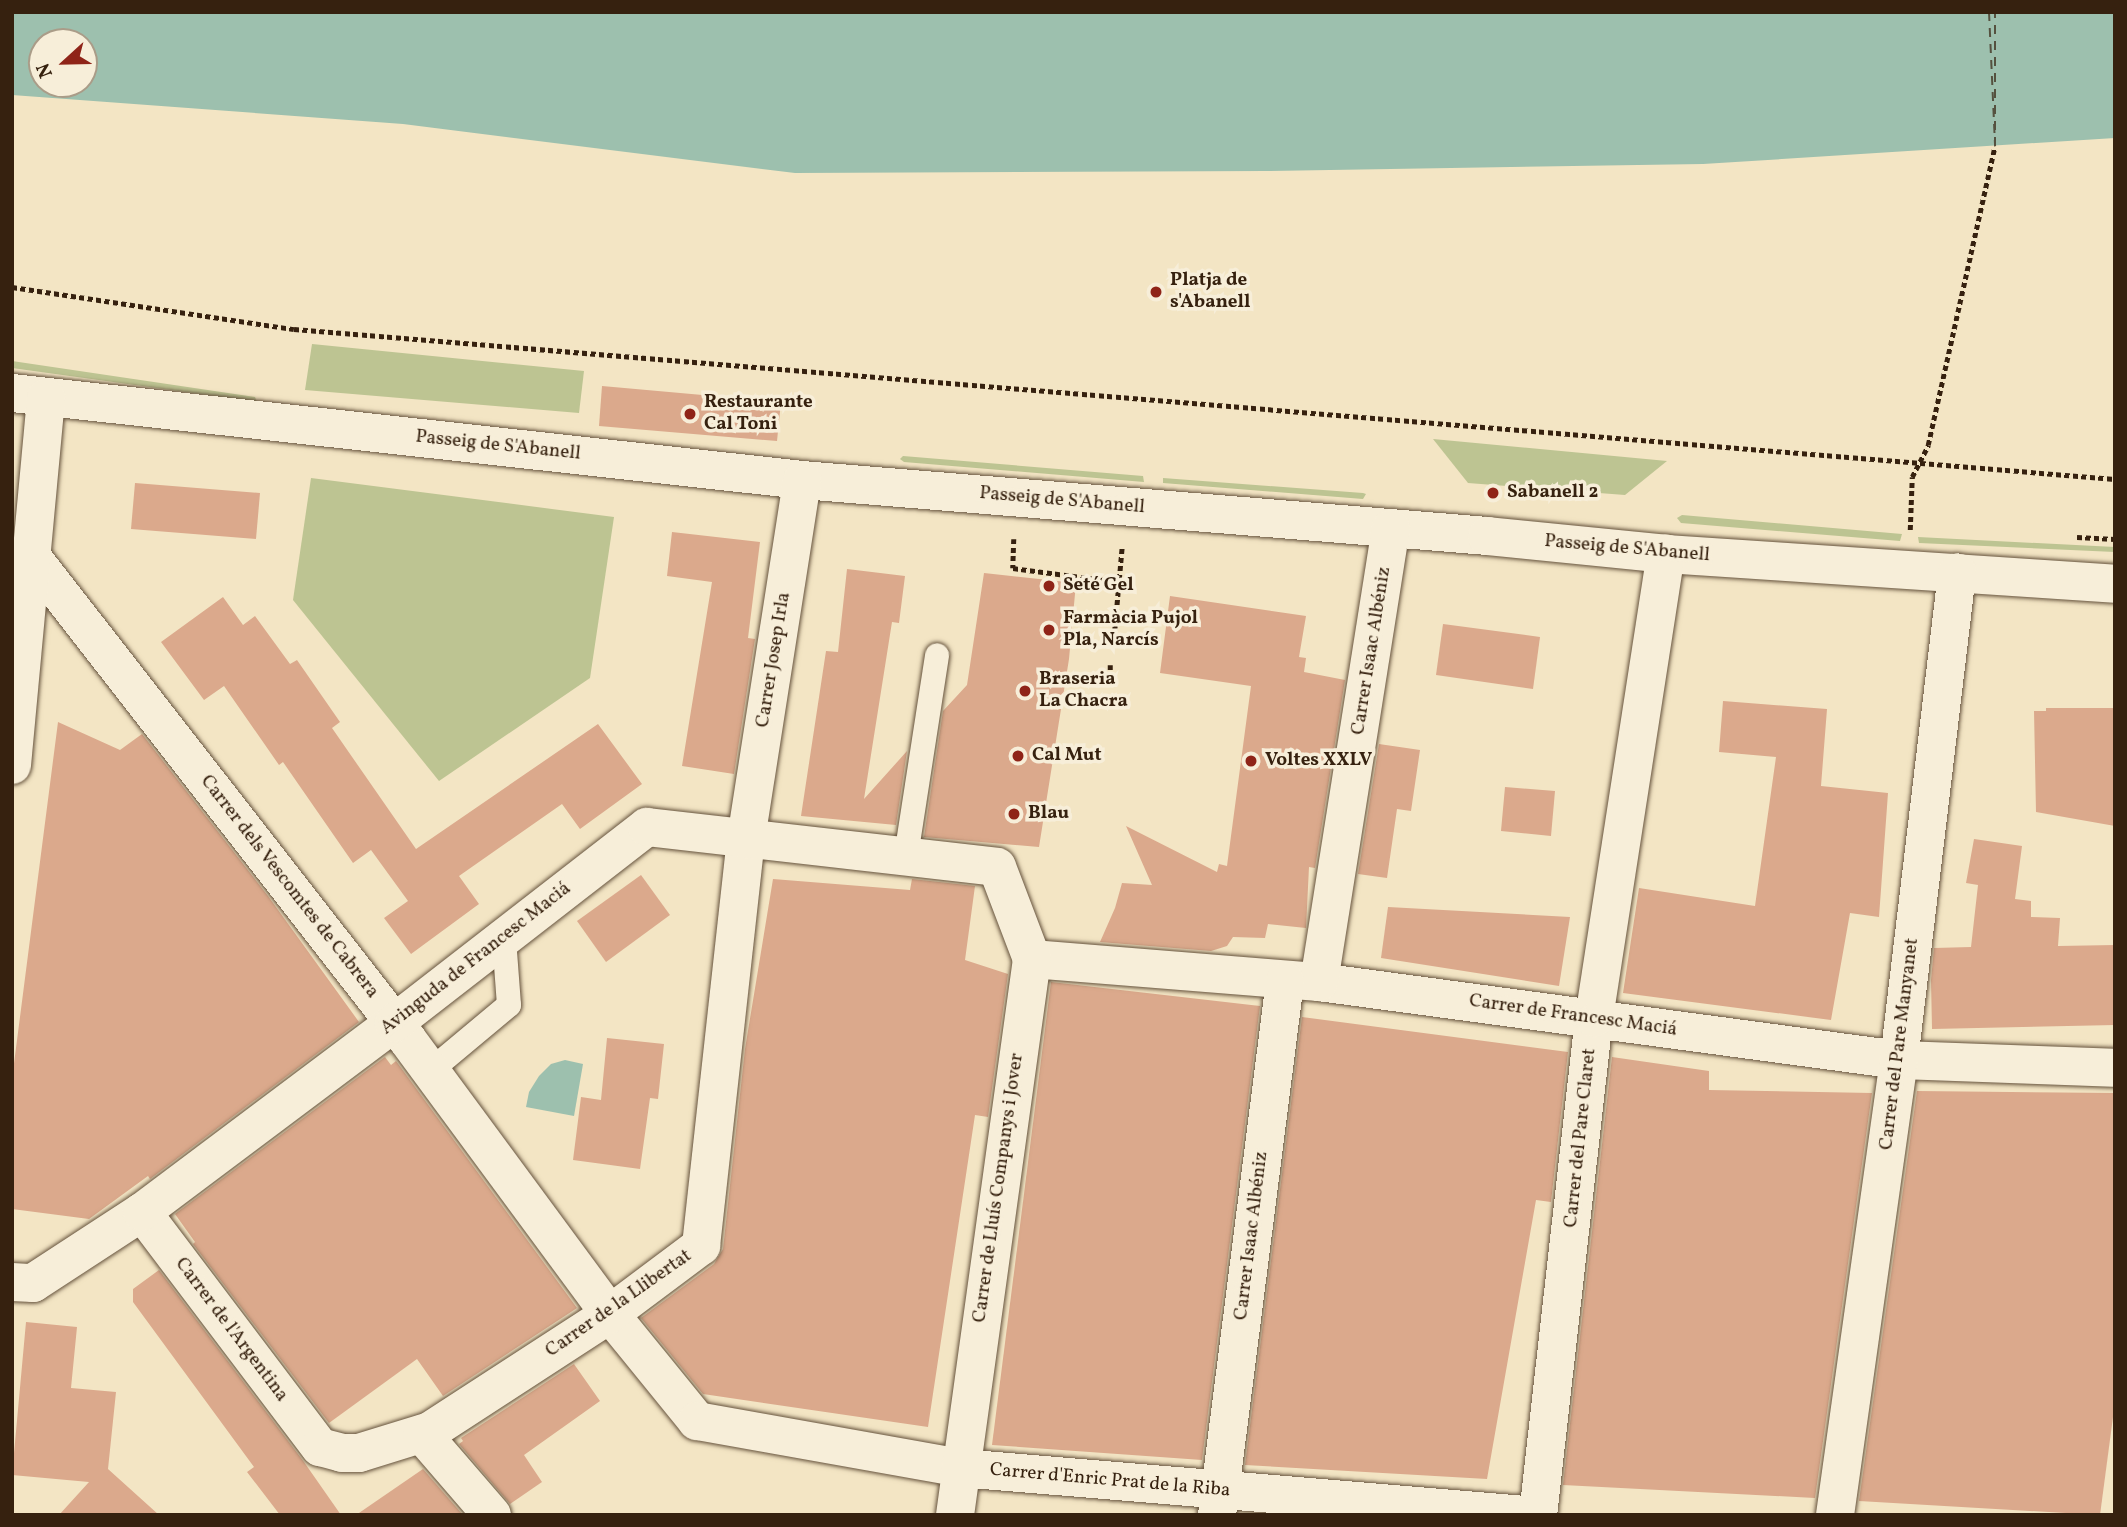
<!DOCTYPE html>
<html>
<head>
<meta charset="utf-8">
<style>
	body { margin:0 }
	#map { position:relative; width:2127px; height:1527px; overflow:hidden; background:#f3e5c4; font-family:Vollkorn,serif }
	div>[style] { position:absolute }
	.green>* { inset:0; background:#bdc492 }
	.water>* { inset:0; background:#9dc0ae }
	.ferry>* { height:2px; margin-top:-1px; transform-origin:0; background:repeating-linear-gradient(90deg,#55513f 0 9px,transparent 0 16px) }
	.building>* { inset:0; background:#dba98c }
	.path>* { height:4.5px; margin-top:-2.25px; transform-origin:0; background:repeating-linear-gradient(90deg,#36210f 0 5px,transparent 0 8.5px) }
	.roads { filter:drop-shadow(0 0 2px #65523c) drop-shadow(0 0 2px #65523c) }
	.lane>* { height:24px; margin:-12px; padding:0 12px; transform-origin:12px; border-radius:12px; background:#f7eed9 }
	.street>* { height:38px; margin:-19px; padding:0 19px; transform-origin:19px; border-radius:19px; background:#f7eed9 }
	.dots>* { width:19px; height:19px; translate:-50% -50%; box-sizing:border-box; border:4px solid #f7eed9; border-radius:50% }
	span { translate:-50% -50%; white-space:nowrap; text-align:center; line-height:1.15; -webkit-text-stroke:7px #f7eed9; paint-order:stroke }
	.poi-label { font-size:19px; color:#36210f; font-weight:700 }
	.left { translate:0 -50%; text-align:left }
	.street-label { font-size:19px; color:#36210f }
	.frame { position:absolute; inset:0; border:14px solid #36210f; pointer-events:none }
	.north { position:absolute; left:28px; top:28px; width:70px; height:70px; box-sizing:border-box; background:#f7eed9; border:2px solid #aa9c88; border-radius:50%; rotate:248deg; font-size:19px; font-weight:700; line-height:28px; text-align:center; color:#36210f }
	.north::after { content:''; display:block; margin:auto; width:24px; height:32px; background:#8f2418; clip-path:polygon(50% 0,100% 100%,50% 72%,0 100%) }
</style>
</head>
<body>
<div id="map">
	<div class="green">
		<div style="clip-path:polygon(312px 344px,584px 371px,579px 413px,305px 390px)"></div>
		<div style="clip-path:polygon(12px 361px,255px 397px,257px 402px,12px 368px)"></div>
		<div style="clip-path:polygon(1433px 439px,1667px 461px,1625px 495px,1468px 483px)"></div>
		<div style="clip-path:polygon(903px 456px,1143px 476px,1144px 482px,904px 462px,900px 459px)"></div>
		<div style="clip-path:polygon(311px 478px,614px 517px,590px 678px,439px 781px,293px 600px)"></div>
		<div style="clip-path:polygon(1163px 478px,1363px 493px,1366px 494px,1363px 499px,1163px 483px)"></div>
		<div style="clip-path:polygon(1682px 515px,1902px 534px,1900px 541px,1681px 523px,1677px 518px)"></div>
		<div style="clip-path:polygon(1918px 537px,2115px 547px,2115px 552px,1919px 543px)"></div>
	</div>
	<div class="water">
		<div style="clip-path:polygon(evenodd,12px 12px,2115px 12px,2115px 138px,1703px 164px,1266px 171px,795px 173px,403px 124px,12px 95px,12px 12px,42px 42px,84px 42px,84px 84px,42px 84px,42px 42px)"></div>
		<div style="clip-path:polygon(565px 1060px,583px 1064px,574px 1116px,526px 1107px,529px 1092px,539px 1076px,551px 1064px)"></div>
	</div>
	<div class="ferry">
		<div style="left:1989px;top:12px;width:134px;rotate:87.4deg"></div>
		<div style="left:1995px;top:146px;width:134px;rotate:-90deg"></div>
	</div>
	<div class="building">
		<div style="clip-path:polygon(602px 386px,781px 402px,777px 441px,599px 426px)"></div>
		<div style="clip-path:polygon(135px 483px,260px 493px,256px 539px,131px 529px)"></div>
		<div style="clip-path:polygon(672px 532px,760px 542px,748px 638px,755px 639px,734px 774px,682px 766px,712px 582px,667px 576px)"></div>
		<div style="clip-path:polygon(847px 569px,905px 576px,899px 623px,892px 622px,864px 799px,907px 751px,896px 825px,801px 816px,826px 651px,838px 652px)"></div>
		<div style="clip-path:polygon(984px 573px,1076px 583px,1069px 659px,1039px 847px,924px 837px,943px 711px,967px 685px)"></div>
		<div style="clip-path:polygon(1170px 596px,1306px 616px,1299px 657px,1306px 658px,1304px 672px,1345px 680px,1315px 868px,1309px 867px,1306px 928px,1268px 924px,1265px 938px,1233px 937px,1227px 946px,1211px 951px,1100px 942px,1115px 908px,1122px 883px,1152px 885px,1126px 826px,1217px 872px,1219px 864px,1227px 866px,1251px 686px,1160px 673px)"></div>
		<div style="clip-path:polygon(223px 597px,243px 625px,255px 616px,290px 664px,297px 660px,340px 722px,332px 728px,416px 849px,598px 724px,642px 784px,580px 829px,562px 804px,459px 876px,479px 904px,411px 954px,384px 918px,408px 901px,371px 850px,353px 863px,283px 762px,279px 765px,224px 686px,204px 700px,161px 642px)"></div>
		<div style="clip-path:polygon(1443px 624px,1540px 637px,1533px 689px,1436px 675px)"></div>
		<div style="clip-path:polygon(1723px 701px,1827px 709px,1821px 786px,1888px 793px,1879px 917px,1850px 913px,1831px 1020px,1623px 993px,1639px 888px,1755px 906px,1776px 757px,1719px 752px)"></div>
		<div style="clip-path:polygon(2046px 708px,2115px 708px,2115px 826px,2036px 812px,2034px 711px,2046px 711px)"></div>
		<div style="clip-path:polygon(58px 722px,120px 750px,142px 734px,268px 896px,359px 1022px,150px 1179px,148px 1176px,89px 1219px,12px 1209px,12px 1079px)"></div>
		<div style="clip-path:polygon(1379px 744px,1420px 750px,1411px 811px,1397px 809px,1387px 878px,1358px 874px)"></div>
		<div style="clip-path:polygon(1505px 787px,1555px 791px,1551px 836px,1501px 831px)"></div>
		<div style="clip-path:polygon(1974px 839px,2022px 846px,2015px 899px,2031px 901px,2031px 917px,2060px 918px,2058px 946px,2115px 945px,2115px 1025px,1932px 1029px,1931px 980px,1934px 948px,1971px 947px,1978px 885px,1966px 883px)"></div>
		<div style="clip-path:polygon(641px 875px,670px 915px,606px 962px,577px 921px)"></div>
		<div style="clip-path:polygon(773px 879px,910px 890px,912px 879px,975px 886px,965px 960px,1008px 974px,988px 1117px,975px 1115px,928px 1427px,703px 1394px,641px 1318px,714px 1264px,723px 1249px,745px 1049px)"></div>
		<div style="clip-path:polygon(1388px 907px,1570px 917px,1559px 986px,1381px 958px)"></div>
		<div style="clip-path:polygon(1051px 982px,1260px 1006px,1202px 1460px,992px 1445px)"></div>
		<div style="clip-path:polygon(1302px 1017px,1568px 1052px,1551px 1202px,1536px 1200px,1487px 1479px,1245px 1465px)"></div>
		<div style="clip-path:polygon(607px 1038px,664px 1044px,658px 1099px,650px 1098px,640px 1169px,573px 1160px,581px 1097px,601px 1100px)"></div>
		<div style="clip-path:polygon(385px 1057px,391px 1065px,396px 1061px,577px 1308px,443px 1396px,417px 1359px,329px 1423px,193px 1244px,195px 1242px,175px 1214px)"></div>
		<div style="clip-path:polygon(1612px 1057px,1709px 1071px,1709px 1090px,1872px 1093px,1815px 1498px,1563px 1485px)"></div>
		<div style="clip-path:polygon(1917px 1091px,2115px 1093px,2115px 1402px,2100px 1515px,1859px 1501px)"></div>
		<div style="clip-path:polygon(159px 1270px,304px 1462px,341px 1515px,280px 1515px,247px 1472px,254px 1467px,133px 1302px,133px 1289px)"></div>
		<div style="clip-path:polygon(26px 1322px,77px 1327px,71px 1388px,116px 1392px,108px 1469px,159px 1515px,59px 1515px,89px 1482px,12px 1475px)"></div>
		<div style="clip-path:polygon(574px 1364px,600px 1401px,524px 1455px,542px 1482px,510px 1504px,459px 1444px,463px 1441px,461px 1438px)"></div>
		<div style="clip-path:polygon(423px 1469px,463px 1515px,356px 1515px)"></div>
	</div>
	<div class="path">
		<div style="left:12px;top:287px;width:285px;rotate:8.5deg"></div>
		<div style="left:294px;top:329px;width:1827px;rotate:4.71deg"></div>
		<div style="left:1910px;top:530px;width:53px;rotate:-87.8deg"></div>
		<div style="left:1912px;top:477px;width:36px;rotate:-63deg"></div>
		<div style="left:1928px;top:445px;width:306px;rotate:-77.4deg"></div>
		<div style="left:2077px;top:537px;width:38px;rotate:3deg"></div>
		<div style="left:1014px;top:539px;width:29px;rotate:92deg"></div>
		<div style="left:1013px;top:568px;width:107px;rotate:7.5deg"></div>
		<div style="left:1113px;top:647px;width:100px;rotate:-84.9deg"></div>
		<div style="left:1110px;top:670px;width:5px;rotate:-90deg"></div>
	</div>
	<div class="roads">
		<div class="lane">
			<div style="left:906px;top:856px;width:203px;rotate:-81.2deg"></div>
			<div style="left:430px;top:1071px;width:103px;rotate:-39.9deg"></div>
			<div style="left:509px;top:1005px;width:67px;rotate:-94.3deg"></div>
		</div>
		<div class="street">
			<div style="left:12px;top:393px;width:795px;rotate:6.28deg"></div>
			<div style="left:802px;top:480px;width:687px;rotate:4.67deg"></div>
			<div style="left:1487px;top:536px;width:180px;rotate:5.7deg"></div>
			<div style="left:1666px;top:554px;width:450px;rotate:3.8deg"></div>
			<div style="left:31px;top:556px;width:612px;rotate:52.1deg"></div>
			<div style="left:407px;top:1039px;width:342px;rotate:53.6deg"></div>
			<div style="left:610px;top:1314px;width:138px;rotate:50.9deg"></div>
			<div style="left:697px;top:1421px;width:267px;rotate:10.1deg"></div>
			<div style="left:960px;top:1468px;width:568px;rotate:4.75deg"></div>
			<div style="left:12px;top:765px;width:369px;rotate:-84.7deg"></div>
			<div style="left:1032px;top:959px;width:288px;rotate:4.6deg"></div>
			<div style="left:1319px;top:982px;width:585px;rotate:7.66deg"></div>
			<div style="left:1899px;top:1060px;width:216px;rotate:2.1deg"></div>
			<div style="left:1319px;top:982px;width:459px;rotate:-81deg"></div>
			<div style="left:142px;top:1212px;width:295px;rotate:52.9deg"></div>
			<div style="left:320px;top:1447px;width:23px;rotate:15deg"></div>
			<div style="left:342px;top:1453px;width:17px"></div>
			<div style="left:359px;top:1453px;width:74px;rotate:-17.2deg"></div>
			<div style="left:430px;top:1431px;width:215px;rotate:-33deg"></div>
			<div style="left:610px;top:1314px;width:114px;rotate:-36.8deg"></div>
			<div style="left:701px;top:1246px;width:409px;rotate:-83.7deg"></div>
			<div style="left:746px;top:839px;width:363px;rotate:-81.1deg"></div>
			<div style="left:12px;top:1282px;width:21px;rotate:3deg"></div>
			<div style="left:33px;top:1283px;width:130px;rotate:-33.1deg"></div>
			<div style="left:142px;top:1212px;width:315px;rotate:-36.9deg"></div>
			<div style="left:394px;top:1023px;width:320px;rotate:-37.8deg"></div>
			<div style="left:647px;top:827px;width:352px;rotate:6.5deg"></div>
			<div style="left:997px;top:867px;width:98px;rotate:69.2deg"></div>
			<div style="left:1032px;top:959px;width:561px;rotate:97.88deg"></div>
			<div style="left:422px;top:1434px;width:107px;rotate:49.2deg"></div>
			<div style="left:1217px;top:1515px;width:538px;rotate:-82.74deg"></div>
			<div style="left:1538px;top:1515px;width:500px;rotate:-83.57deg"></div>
			<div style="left:1594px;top:1018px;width:470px;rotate:-81.2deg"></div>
			<div style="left:1835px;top:1515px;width:459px;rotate:-82deg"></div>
			<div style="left:1899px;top:1060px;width:491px;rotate:-83.2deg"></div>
		</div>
	</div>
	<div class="dots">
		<div style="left:1156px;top:292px;background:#8f2418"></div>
		<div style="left:690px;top:414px;background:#8f2418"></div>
		<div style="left:1493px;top:493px;background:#8f2418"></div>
		<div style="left:1049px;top:586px;background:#8f2418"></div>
		<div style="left:1049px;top:630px;background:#8f2418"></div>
		<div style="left:1025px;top:691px;background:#8f2418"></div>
		<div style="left:1018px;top:756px;background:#8f2418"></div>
		<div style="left:1251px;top:761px;background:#8f2418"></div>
		<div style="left:1014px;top:814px;background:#8f2418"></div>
	</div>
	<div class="poi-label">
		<span class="left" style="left:1170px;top:292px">Platja de<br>s'Abanell</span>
		<span class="left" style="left:704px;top:414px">Restaurante<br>Cal Toni</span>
		<span class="left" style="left:1507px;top:493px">Sabanell 2</span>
		<span class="left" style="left:1063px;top:586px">Seté Gel</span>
		<span class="left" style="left:1063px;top:630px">Farmàcia Pujol<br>Pla, Narcís</span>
		<span class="left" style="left:1039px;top:691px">Braseria<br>La Chacra</span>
		<span class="left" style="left:1032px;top:756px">Cal Mut</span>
		<span class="left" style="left:1265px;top:761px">Voltes XXLV</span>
		<span class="left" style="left:1028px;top:814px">Blau</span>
	</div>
	<div class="street-label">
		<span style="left:498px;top:446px;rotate:6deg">Passeig de S'Abanell</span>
		<span style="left:1062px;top:501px;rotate:5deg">Passeig de S'Abanell</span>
		<span style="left:1627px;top:549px;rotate:5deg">Passeig de S'Abanell</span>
		<span style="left:1372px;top:651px;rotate:-81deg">Carrer Isaac Albéniz</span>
		<span style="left:774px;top:660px;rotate:-81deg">Carrer Josep Irla</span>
		<span style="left:289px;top:887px;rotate:52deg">Carrer dels Vescomtes de Cabrera</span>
		<span style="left:476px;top:959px;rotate:-38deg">Avinguda de Francesc Maciá</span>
		<span style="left:1573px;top:1016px;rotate:8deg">Carrer de Francesc Maciá</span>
		<span style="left:1900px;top:1044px;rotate:-83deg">Carrer del Pare Manyanet</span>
		<span style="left:1581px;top:1138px;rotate:-84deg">Carrer del Pare Claret</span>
		<span style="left:999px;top:1188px;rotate:-82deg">Carrer de Lluís Companys i Jover</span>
		<span style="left:1252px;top:1236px;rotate:-83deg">Carrer Isaac Albéniz</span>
		<span style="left:619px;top:1304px;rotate:-35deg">Carrer de la Llibertat</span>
		<span style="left:231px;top:1330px;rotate:53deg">Carrer de l'Argentina</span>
		<span style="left:1110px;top:1481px;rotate:5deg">Carrer d'Enric Prat de la Riba</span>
	</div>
	<div class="frame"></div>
	<div class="north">N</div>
</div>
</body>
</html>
